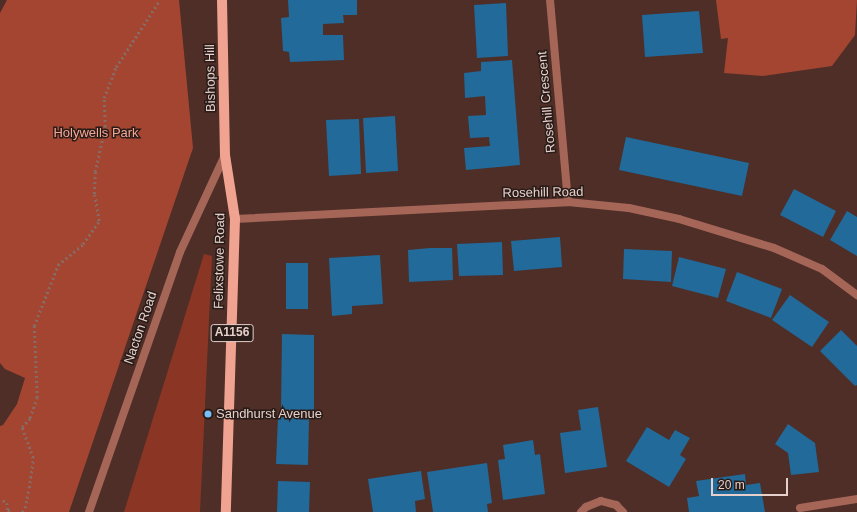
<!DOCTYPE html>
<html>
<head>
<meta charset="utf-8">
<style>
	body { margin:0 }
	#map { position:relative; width:857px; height:512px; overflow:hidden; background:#4e2e27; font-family:Helvetica,sans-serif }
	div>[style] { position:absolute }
	.green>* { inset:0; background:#8b3524 }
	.forest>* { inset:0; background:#a44532 }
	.building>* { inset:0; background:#216a9a }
	.path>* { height:2.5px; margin-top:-1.25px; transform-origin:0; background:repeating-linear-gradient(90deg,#876b65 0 2px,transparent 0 5px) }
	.service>* { height:8px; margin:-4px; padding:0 4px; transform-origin:4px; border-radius:4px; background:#a56658 }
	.minor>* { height:8px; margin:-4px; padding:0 4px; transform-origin:4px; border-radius:4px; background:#a56658 }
	.tertiary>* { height:8px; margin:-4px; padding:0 4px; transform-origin:4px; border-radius:4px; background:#a56658 }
	.primary>* { height:10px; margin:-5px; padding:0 5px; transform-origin:5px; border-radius:5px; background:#f0a391 }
	.dots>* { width:11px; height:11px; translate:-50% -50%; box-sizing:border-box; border:2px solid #291b17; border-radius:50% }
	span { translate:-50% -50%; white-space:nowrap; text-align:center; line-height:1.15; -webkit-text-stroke:3px #291b17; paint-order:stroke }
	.shield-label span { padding:1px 3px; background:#291b17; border:1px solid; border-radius:3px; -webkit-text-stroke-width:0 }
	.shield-label { font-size:12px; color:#e5d0cb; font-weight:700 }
	.street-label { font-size:13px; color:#e5d0cb }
	.park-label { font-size:13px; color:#f6a897 }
	.poi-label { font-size:13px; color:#e5d0cb }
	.left { translate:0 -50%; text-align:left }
	.scale { position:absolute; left:711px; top:478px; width:77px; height:18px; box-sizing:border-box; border:2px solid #e5d0cb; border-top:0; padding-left:5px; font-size:12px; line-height:14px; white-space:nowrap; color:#e5d0cb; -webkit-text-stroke:3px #291b17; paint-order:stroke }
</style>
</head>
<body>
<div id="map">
	<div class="green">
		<div style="clip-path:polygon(204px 254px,212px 256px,200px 512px,124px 512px)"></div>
	</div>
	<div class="forest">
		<div style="clip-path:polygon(7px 0,179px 0,193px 148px,69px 512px,0 512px,0 426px,3px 425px,17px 404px,25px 378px,5px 369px,0 363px,0 13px)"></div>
		<div style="clip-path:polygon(716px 0,857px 0,855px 35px,832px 66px,763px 76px,724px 73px,728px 38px,721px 39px)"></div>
	</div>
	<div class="building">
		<div style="clip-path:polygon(288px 0,357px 0,357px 15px,343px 15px,344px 23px,323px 24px,323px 35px,343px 35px,344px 60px,290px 62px,289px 52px,283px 51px,281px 18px,289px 17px)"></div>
		<div style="clip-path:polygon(506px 3px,508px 56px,477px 58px,474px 5px)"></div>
		<div style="clip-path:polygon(699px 11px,703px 53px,645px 57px,642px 15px)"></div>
		<div style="clip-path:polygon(512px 60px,520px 165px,466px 170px,464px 148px,490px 146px,489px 137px,470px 138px,468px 116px,486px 115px,485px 96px,465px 98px,464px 73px,481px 71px,481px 62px)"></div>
		<div style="clip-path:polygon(395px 116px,398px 171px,366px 173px,363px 118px)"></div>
		<div style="clip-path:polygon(359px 119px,361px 174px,329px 176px,326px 120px)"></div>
		<div style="clip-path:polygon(626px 137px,749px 163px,742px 196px,619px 170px)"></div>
		<div style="clip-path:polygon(794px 189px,836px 211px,823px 237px,780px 215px)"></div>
		<div style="clip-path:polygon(847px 211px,857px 217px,857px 256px,830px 240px)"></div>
		<div style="clip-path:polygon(560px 237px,562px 267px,514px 271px,511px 241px)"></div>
		<div style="clip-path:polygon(502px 242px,503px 275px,459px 276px,457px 244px)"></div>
		<div style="clip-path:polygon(430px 248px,452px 248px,453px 280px,409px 282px,408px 250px)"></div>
		<div style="clip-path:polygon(624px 249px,672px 251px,671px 282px,623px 279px)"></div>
		<div style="clip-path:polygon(380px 255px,383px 304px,352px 306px,352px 314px,332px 316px,329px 258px)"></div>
		<div style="clip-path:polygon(679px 257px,726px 269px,718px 298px,672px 286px)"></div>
		<div style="clip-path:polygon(286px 263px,308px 263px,308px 309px,286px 309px)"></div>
		<div style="clip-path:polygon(737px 272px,782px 289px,771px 318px,726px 301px)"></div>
		<div style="clip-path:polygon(790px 295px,829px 322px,812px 347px,772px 320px)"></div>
		<div style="clip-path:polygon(841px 330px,857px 346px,857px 385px,855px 386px,820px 351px)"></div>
		<div style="clip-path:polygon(282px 334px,314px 335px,314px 411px,281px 410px)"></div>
		<div style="clip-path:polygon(598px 407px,607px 467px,565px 473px,560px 433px,581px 430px,578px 410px)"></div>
		<div style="clip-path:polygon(278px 417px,309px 418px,308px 465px,276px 464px)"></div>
		<div style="clip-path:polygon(788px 424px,815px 443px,819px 472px,791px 475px,788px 453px,775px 444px)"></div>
		<div style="clip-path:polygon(647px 427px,669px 440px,675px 430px,690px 438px,680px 455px,686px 459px,669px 487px,626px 461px)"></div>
		<div style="clip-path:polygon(533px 440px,535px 455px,540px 454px,545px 494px,503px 500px,498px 460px,505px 459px,503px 445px)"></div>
		<div style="clip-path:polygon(487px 463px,492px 503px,487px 504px,488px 512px,433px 512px,427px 472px)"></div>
		<div style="clip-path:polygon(421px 471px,425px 499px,415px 501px,416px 512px,373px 512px,368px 479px)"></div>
		<div style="clip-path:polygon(745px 474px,746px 485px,760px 483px,765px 512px,689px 512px,687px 498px,699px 496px,696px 481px)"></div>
		<div style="clip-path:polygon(278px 481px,310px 482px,309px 512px,277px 512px)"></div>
	</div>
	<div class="path">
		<div style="left:3px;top:500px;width:5px;rotate:37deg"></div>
		<div style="left:7px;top:503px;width:7px;rotate:82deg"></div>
		<div style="left:8px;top:510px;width:4px;rotate:27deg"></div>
		<div style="left:22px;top:512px;width:5px;rotate:-53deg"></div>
		<div style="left:25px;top:508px;width:20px;rotate:-79deg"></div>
		<div style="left:29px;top:488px;width:30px;rotate:-82deg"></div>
		<div style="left:33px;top:458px;width:33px;rotate:-110deg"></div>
		<div style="left:22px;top:427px;width:12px;rotate:-48deg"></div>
		<div style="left:30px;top:418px;width:21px;rotate:-71deg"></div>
		<div style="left:37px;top:398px;width:72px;rotate:-92.4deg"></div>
		<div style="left:34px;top:326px;width:66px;rotate:-68.5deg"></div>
		<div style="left:58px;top:265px;width:33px;rotate:-40deg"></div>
		<div style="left:83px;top:244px;width:28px;rotate:-55deg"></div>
		<div style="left:99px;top:221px;width:27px;rotate:-100deg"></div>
		<div style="left:94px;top:194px;width:22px;rotate:-87deg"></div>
		<div style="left:95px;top:172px;width:46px;rotate:-77.5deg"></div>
		<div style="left:105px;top:127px;width:29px;rotate:-92deg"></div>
		<div style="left:104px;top:98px;width:33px;rotate:-69deg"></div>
		<div style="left:116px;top:67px;width:80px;rotate:-56.7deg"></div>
	</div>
	<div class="service">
		<div style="left:800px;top:508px;width:58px;rotate:-9deg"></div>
	</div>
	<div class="minor">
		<div style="left:550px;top:0;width:203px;rotate:84.9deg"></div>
		<div style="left:235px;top:219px;width:333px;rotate:-2.9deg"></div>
		<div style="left:568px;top:202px;width:61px;rotate:5.6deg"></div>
		<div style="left:629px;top:208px;width:51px;rotate:12.4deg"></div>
		<div style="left:679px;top:219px;width:99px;rotate:17deg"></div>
		<div style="left:774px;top:248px;width:52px;rotate:23.6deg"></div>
		<div style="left:822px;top:269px;width:44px;rotate:36.6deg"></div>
		<div style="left:581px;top:512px;width:7px;rotate:-45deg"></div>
		<div style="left:586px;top:507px;width:16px;rotate:-22deg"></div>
		<div style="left:601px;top:501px;width:16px;rotate:15deg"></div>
		<div style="left:616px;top:505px;width:10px;rotate:45deg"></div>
	</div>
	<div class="tertiary">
		<div style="left:89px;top:512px;width:275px;rotate:-70.7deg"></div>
		<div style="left:180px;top:252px;width:107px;rotate:-65.1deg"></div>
	</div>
	<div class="primary">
		<div style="left:222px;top:0;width:155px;rotate:88.9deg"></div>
		<div style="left:225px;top:155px;width:65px;rotate:81.1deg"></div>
		<div style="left:235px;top:219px;width:293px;rotate:91.8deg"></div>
	</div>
	<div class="dots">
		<div style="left:208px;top:414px;background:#76c0f7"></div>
	</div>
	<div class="shield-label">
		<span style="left:232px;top:333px">A1156</span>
	</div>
	<div class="street-label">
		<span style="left:211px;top:78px;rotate:-91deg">Bishops Hill</span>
		<span style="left:547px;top:102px;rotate:-95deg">Rosehill Crescent</span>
		<span style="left:543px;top:193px;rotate:-1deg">Rosehill Road</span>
		<span style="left:220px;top:261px;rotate:-89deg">Felixstowe Road</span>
		<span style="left:141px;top:328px;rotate:-71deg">Nacton Road</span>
	</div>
	<div class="park-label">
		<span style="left:96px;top:133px">Holywells Park</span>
	</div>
	<div class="poi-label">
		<span class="left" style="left:216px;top:414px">Sandhurst Avenue</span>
	</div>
	<div class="scale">20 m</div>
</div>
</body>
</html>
